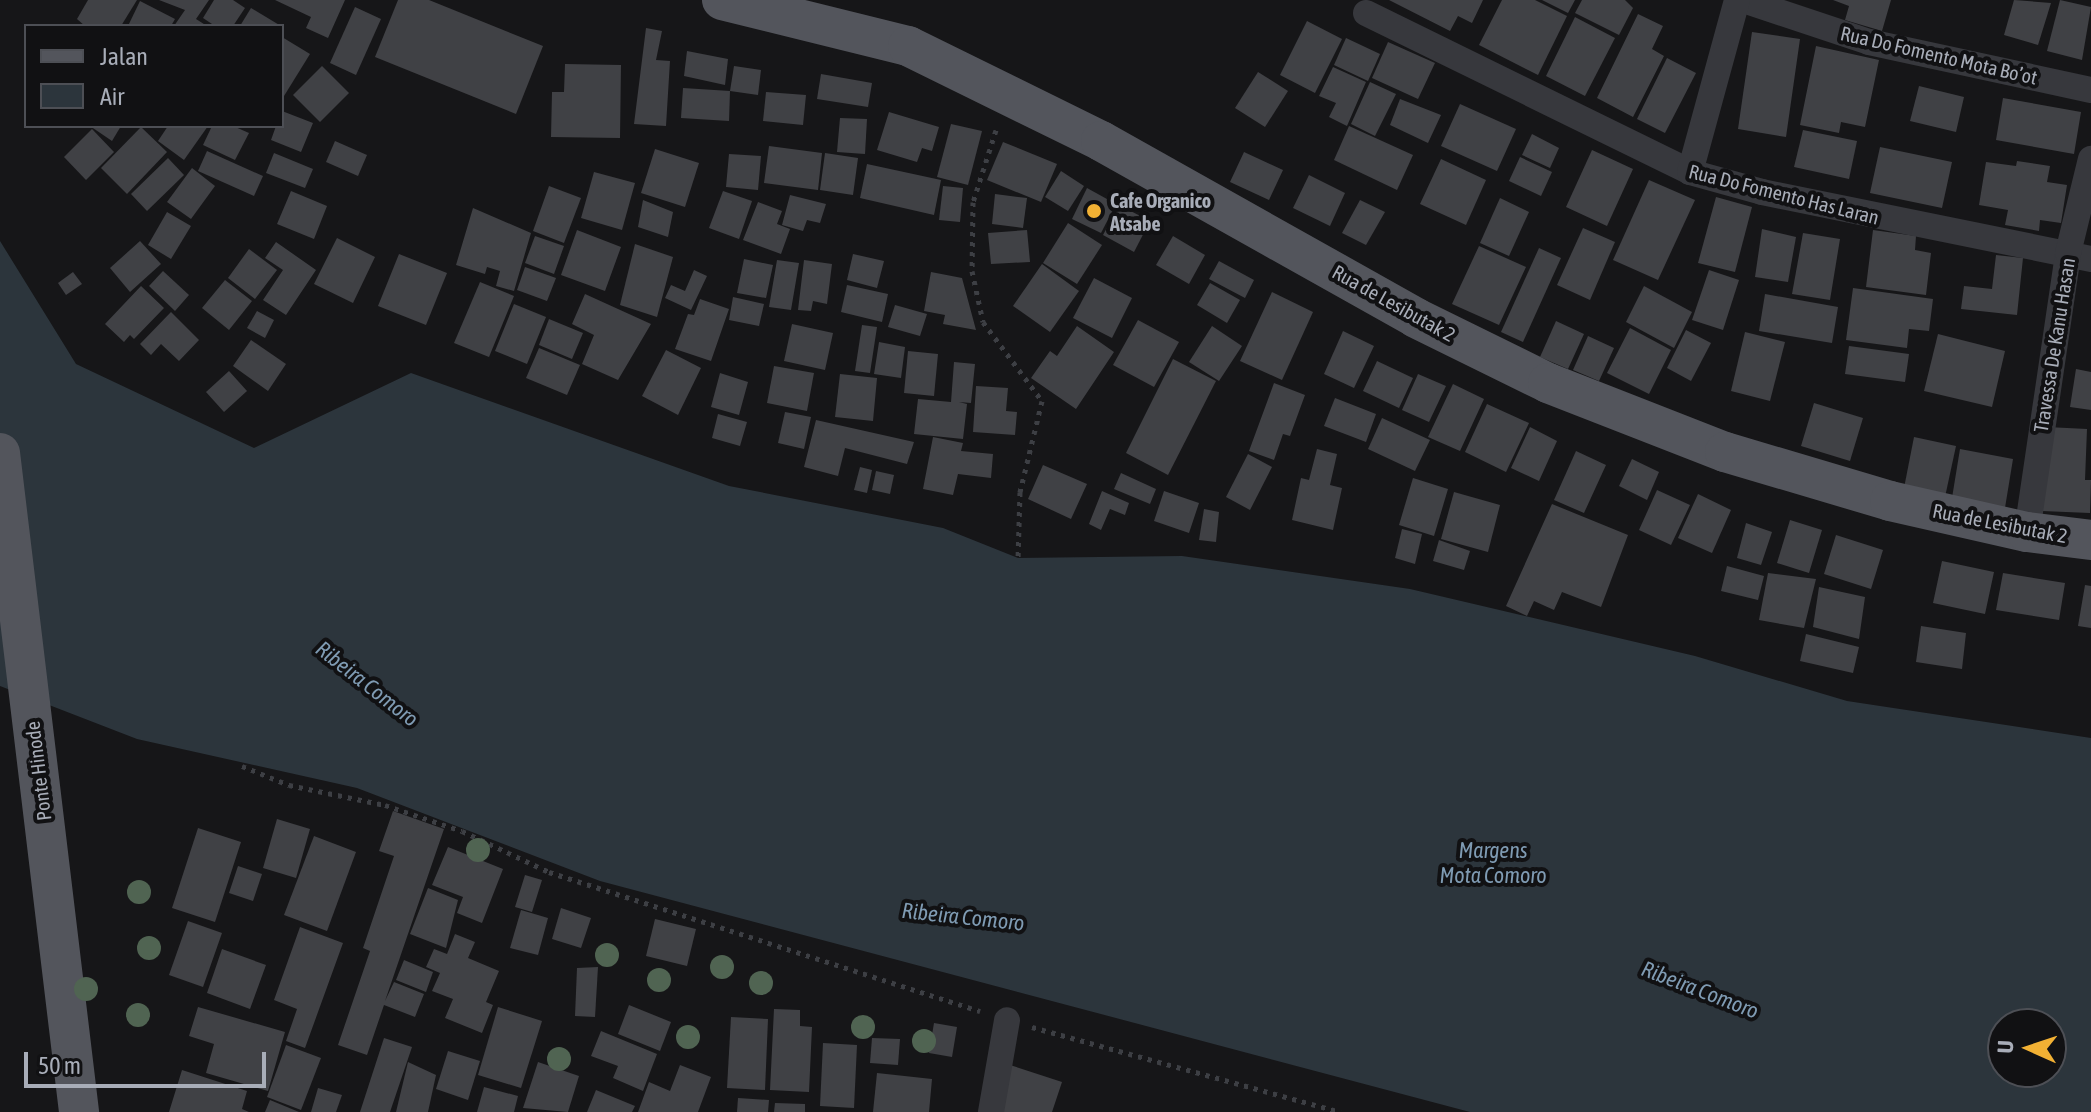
<!DOCTYPE html>
<html>
<head>
<meta charset="utf-8">
<style>
	body { margin:0 }
	#map { position:relative; width:2091px; height:1112px; overflow:hidden; background:#161618; font-family:"Asap Condensed",sans-serif }
	div>[style] { position:absolute }
	.water>* { inset:0; background:#2c353c }
	.building>* { inset:0; background:#404145 }
	.path>* { height:5px; margin-top:-2.5px; transform-origin:0; background:repeating-linear-gradient(90deg,#3d3f44 0 4px,transparent 0 10px) }
	.minor>* { height:26px; margin:-13px; padding:0 13px; transform-origin:13px; border-radius:13px; background:#37383d }
	.primary>* { height:40px; margin:-20px; padding:0 20px; transform-origin:20px; border-radius:20px; background:#53555c }
	.trees>* { width:24px; height:24px; margin:-12px; border-radius:50%; background:#506452 }
	.dots>* { width:22px; height:22px; translate:-50% -50%; box-sizing:border-box; border:4px solid #111113; border-radius:50% }
	span { translate:-50% -50%; white-space:nowrap; text-align:center; line-height:1.15; -webkit-text-stroke:8px #111113; paint-order:stroke }
	.street-label { font-size:20px; color:#a8adb8 }
	.poi-label { font-size:20px; color:#a8adb8; font-weight:700 }
	.left { translate:0 -50%; text-align:left }
	.water-label { font-size:22px; color:#7f9bb3; font-style:italic }
	.legend { position:absolute; left:24px; top:24px; width:260px; height:104px; box-sizing:border-box; background:#111113; border:2px solid #4d4f55; margin:0; padding:10px 14px; list-style:none; font-size:24px; color:#a8adb8 }
	.legend li { display:flex; align-items:center; gap:16px; height:40px }
	.legend b { width:40px; border:2px solid #4d4f55 }
	.north { position:absolute; left:1987px; top:1008px; width:80px; height:80px; box-sizing:border-box; background:#111113; border:2px solid #4d4f55; border-radius:50%; rotate:273deg; font-size:22px; font-weight:700; line-height:32px; text-align:center; color:#a8adb8 }
	.north::after { content:''; display:block; margin:auto; width:28px; height:36px; background:#f2b134; clip-path:polygon(50% 0,100% 100%,50% 72%,0 100%) }
	.scale { position:absolute; left:24px; top:1052px; width:242px; height:36px; box-sizing:border-box; border:4px solid #a8adb8; border-top:0; padding-left:10px; font-size:24px; line-height:28px; white-space:nowrap; color:#a8adb8; -webkit-text-stroke:6px #111113; paint-order:stroke }
</style>
</head>
<body>
<div id="map">
	<div class="water">
		<div style="clip-path:polygon(evenodd,0 241px,76px 364px,254px 448px,411px 373px,729px 486px,943px 528px,1018px 558px,1182px 556px,1410px 589px,1695px 656px,1847px 701px,2091px 738px,2091px 1112px,1470px 1112px,600px 881px,357px 788px,137px 739px,0 686px,0 241px,2003px 1024px,2051px 1024px,2051px 1072px,2003px 1072px,2003px 1024px)"></div>
	</div>
	<div class="building">
		<div style="clip-path:polygon(88px 0,137px 0,121px 26px,85px 26px,77px 19px)"></div>
		<div style="clip-path:polygon(159px 0,209px 0,196px 19px,207px 26px,174px 26px,185px 10px)"></div>
		<div style="clip-path:polygon(214px 0,233px 0,245px 8px,233px 26px,215px 26px,203px 18px)"></div>
		<div style="clip-path:polygon(275px 0,345px 0,328px 38px,306px 28px,311px 17px)"></div>
		<div style="clip-path:polygon(398px 0,429px 0,543px 46px,516px 114px,375px 57px)"></div>
		<div style="clip-path:polygon(1389px 0,1483px 0,1472px 23px,1458px 16px,1450px 31px)"></div>
		<div style="clip-path:polygon(1502px 0,1535px 0,1567px 16px,1538px 75px,1479px 45px)"></div>
		<div style="clip-path:polygon(1542px 0,1575px 0,1568px 13px)"></div>
		<div style="clip-path:polygon(1582px 0,1625px 0,1633px 8px,1619px 35px,1575px 13px)"></div>
		<div style="clip-path:polygon(1833px 0,1891px 0,1882px 31px,1845px 20px,1849px 6px)"></div>
		<div style="clip-path:polygon(2014px 0,2051px 3px,2038px 45px,2004px 35px)"></div>
		<div style="clip-path:polygon(2060px 0,2091px 7px,2082px 60px,2047px 51px)"></div>
		<div style="clip-path:polygon(140px 1px,175px 19px,171px 26px,128px 26px)"></div>
		<div style="clip-path:polygon(355px 7px,381px 19px,356px 75px,330px 63px)"></div>
		<div style="clip-path:polygon(251px 8px,281px 26px,240px 26px)"></div>
		<div style="clip-path:polygon(1638px 14px,1663px 26px,1652px 49px,1664px 56px,1633px 117px,1597px 98px)"></div>
		<div style="clip-path:polygon(1575px 17px,1615px 38px,1585px 96px,1546px 76px)"></div>
		<div style="clip-path:polygon(1307px 21px,1342px 39px,1315px 93px,1280px 75px)"></div>
		<div style="clip-path:polygon(646px 28px,662px 31px,656px 60px,670px 61px,666px 126px,634px 124px)"></div>
		<div style="clip-path:polygon(1752px 32px,1800px 39px,1786px 137px,1738px 129px)"></div>
		<div style="clip-path:polygon(282px 37px,310px 54px,284px 96px,282px 95px)"></div>
		<div style="clip-path:polygon(1346px 38px,1380px 54px,1368px 81px,1334px 65px)"></div>
		<div style="clip-path:polygon(1388px 42px,1435px 63px,1418px 99px,1372px 78px)"></div>
		<div style="clip-path:polygon(1816px 46px,1879px 60px,1865px 127px,1841px 122px,1839px 133px,1800px 125px)"></div>
		<div style="clip-path:polygon(687px 51px,728px 59px,725px 85px,684px 76px)"></div>
		<div style="clip-path:polygon(1667px 58px,1696px 73px,1665px 133px,1637px 119px)"></div>
		<div style="clip-path:polygon(565px 64px,621px 65px,620px 138px,551px 137px,552px 92px,564px 92px)"></div>
		<div style="clip-path:polygon(322px 66px,349px 93px,320px 122px,293px 95px)"></div>
		<div style="clip-path:polygon(734px 66px,761px 70px,758px 95px,730px 91px)"></div>
		<div style="clip-path:polygon(1333px 67px,1366px 82px,1347px 126px,1329px 117px,1336px 103px,1319px 96px)"></div>
		<div style="clip-path:polygon(1258px 72px,1288px 91px,1265px 127px,1235px 108px)"></div>
		<div style="clip-path:polygon(821px 74px,872px 83px,868px 107px,817px 99px)"></div>
		<div style="clip-path:polygon(1370px 82px,1396px 94px,1375px 136px,1351px 124px)"></div>
		<div style="clip-path:polygon(1919px 86px,1964px 97px,1956px 132px,1910px 121px)"></div>
		<div style="clip-path:polygon(683px 88px,730px 91px,729px 121px,681px 118px)"></div>
		<div style="clip-path:polygon(766px 92px,806px 95px,803px 125px,763px 121px)"></div>
		<div style="clip-path:polygon(2003px 98px,2081px 112px,2074px 154px,1996px 140px)"></div>
		<div style="clip-path:polygon(1400px 99px,1441px 115px,1428px 143px,1390px 125px)"></div>
		<div style="clip-path:polygon(1460px 104px,1516px 129px,1497px 171px,1441px 146px)"></div>
		<div style="clip-path:polygon(282px 111px,313px 123px,301px 152px,271px 140px,276px 126px,282px 126px)"></div>
		<div style="clip-path:polygon(889px 112px,939px 127px,932px 151px,922px 148px,917px 162px,877px 150px)"></div>
		<div style="clip-path:polygon(840px 118px,867px 119px,865px 154px,837px 152px)"></div>
		<div style="clip-path:polygon(951px 124px,982px 131px,968px 185px,937px 177px)"></div>
		<div style="clip-path:polygon(90px 126px,121px 126px,112px 141px)"></div>
		<div style="clip-path:polygon(168px 126px,208px 126px,184px 160px,158px 141px)"></div>
		<div style="clip-path:polygon(212px 126px,233px 126px,249px 133px,235px 160px,203px 145px)"></div>
		<div style="clip-path:polygon(1349px 126px,1413px 155px,1397px 190px,1334px 160px)"></div>
		<div style="clip-path:polygon(141px 127px,167px 152px,127px 194px,101px 168px)"></div>
		<div style="clip-path:polygon(92px 129px,114px 152px,86px 180px,64px 157px)"></div>
		<div style="clip-path:polygon(1803px 130px,1857px 141px,1849px 179px,1794px 167px)"></div>
		<div style="clip-path:polygon(1532px 134px,1559px 148px,1550px 168px,1522px 155px)"></div>
		<div style="clip-path:polygon(335px 141px,367px 155px,358px 176px,326px 162px)"></div>
		<div style="clip-path:polygon(1003px 142px,1057px 164px,1041px 202px,987px 180px)"></div>
		<div style="clip-path:polygon(769px 146px,822px 153px,818px 190px,764px 183px)"></div>
		<div style="clip-path:polygon(1880px 147px,1952px 162px,1942px 208px,1870px 193px)"></div>
		<div style="clip-path:polygon(655px 149px,699px 163px,685px 207px,641px 193px)"></div>
		<div style="clip-path:polygon(1592px 150px,1633px 169px,1607px 226px,1566px 207px)"></div>
		<div style="clip-path:polygon(207px 151px,263px 176px,254px 196px,198px 171px)"></div>
		<div style="clip-path:polygon(1244px 152px,1283px 170px,1269px 200px,1230px 182px)"></div>
		<div style="clip-path:polygon(274px 153px,313px 169px,305px 188px,266px 173px)"></div>
		<div style="clip-path:polygon(825px 153px,858px 158px,853px 195px,820px 190px)"></div>
		<div style="clip-path:polygon(729px 154px,761px 156px,758px 190px,726px 187px)"></div>
		<div style="clip-path:polygon(1520px 157px,1552px 172px,1541px 196px,1509px 181px)"></div>
		<div style="clip-path:polygon(168px 158px,184px 175px,147px 211px,131px 194px)"></div>
		<div style="clip-path:polygon(1441px 159px,1486px 180px,1466px 225px,1420px 204px)"></div>
		<div style="clip-path:polygon(2017px 161px,2050px 166px,2047px 182px,2067px 185px,2061px 223px,2040px 220px,2039px 231px,2005px 225px,2008px 210px,1979px 205px,1986px 162px,2016px 166px)"></div>
		<div style="clip-path:polygon(867px 164px,941px 180px,934px 215px,860px 198px)"></div>
		<div style="clip-path:polygon(192px 168px,215px 186px,191px 219px,167px 202px)"></div>
		<div style="clip-path:polygon(1061px 171px,1084px 186px,1068px 211px,1045px 197px)"></div>
		<div style="clip-path:polygon(594px 172px,635px 183px,622px 230px,581px 218px)"></div>
		<div style="clip-path:polygon(1309px 175px,1345px 193px,1330px 226px,1293px 208px)"></div>
		<div style="clip-path:polygon(1649px 180px,1695px 200px,1658px 280px,1613px 260px)"></div>
		<div style="clip-path:polygon(549px 186px,581px 198px,564px 243px,533px 231px)"></div>
		<div style="clip-path:polygon(943px 186px,963px 188px,960px 222px,939px 220px)"></div>
		<div style="clip-path:polygon(1087px 188px,1116px 204px,1101px 233px,1072px 219px)"></div>
		<div style="clip-path:polygon(291px 191px,327px 206px,314px 239px,277px 224px)"></div>
		<div style="clip-path:polygon(723px 191px,752px 201px,739px 239px,709px 228px)"></div>
		<div style="clip-path:polygon(995px 194px,1027px 198px,1023px 228px,992px 224px)"></div>
		<div style="clip-path:polygon(790px 195px,826px 204px,820px 223px,807px 220px,803px 231px,782px 225px)"></div>
		<div style="clip-path:polygon(1716px 197px,1752px 207px,1735px 272px,1698px 263px)"></div>
		<div style="clip-path:polygon(1500px 198px,1529px 212px,1509px 256px,1480px 243px)"></div>
		<div style="clip-path:polygon(643px 200px,673px 212px,668px 237px,638px 227px)"></div>
		<div style="clip-path:polygon(1360px 200px,1385px 212px,1366px 245px,1342px 233px)"></div>
		<div style="clip-path:polygon(758px 202px,782px 211px,777px 224px,790px 229px,781px 254px,743px 240px)"></div>
		<div style="clip-path:polygon(1119px 205px,1150px 221px,1134px 252px,1103px 235px)"></div>
		<div style="clip-path:polygon(473px 208px,531px 233px,514px 291px,496px 286px,500px 271px,487px 267px,485px 274px,456px 265px)"></div>
		<div style="clip-path:polygon(167px 212px,191px 226px,171px 259px,148px 245px)"></div>
		<div style="clip-path:polygon(1068px 223px,1102px 245px,1077px 284px,1043px 263px)"></div>
		<div style="clip-path:polygon(1583px 228px,1615px 242px,1590px 300px,1557px 285px)"></div>
		<div style="clip-path:polygon(1762px 229px,1796px 237px,1788px 282px,1755px 277px)"></div>
		<div style="clip-path:polygon(577px 230px,621px 247px,605px 291px,561px 275px)"></div>
		<div style="clip-path:polygon(1027px 230px,1030px 262px,991px 264px,988px 233px)"></div>
		<div style="clip-path:polygon(1873px 230px,1916px 236px,1915px 250px,1931px 253px,1926px 295px,1866px 287px)"></div>
		<div style="clip-path:polygon(1803px 233px,1840px 239px,1830px 300px,1792px 294px)"></div>
		<div style="clip-path:polygon(535px 236px,564px 246px,554px 274px,525px 263px)"></div>
		<div style="clip-path:polygon(1173px 236px,1205px 255px,1189px 284px,1156px 265px)"></div>
		<div style="clip-path:polygon(337px 238px,375px 257px,353px 303px,314px 284px)"></div>
		<div style="clip-path:polygon(140px 241px,161px 264px,130px 292px,110px 268px)"></div>
		<div style="clip-path:polygon(276px 242px,316px 270px,286px 315px,263px 300px,283px 270px,265px 258px)"></div>
		<div style="clip-path:polygon(635px 244px,673px 257px,657px 317px,620px 305px)"></div>
		<div style="clip-path:polygon(1479px 246px,1526px 267px,1499px 325px,1452px 304px)"></div>
		<div style="clip-path:polygon(1539px 248px,1561px 258px,1523px 342px,1501px 332px)"></div>
		<div style="clip-path:polygon(249px 249px,277px 270px,255px 299px,228px 278px)"></div>
		<div style="clip-path:polygon(399px 254px,447px 273px,426px 325px,378px 306px)"></div>
		<div style="clip-path:polygon(853px 254px,884px 261px,877px 288px,847px 280px)"></div>
		<div style="clip-path:polygon(1996px 255px,2023px 258px,2017px 315px,1961px 309px,1964px 286px,1992px 289px)"></div>
		<div style="clip-path:polygon(744px 259px,773px 265px,766px 298px,737px 293px)"></div>
		<div style="clip-path:polygon(777px 260px,799px 263px,791px 310px,769px 307px)"></div>
		<div style="clip-path:polygon(804px 260px,832px 264px,827px 304px,813px 301px,811px 311px,798px 310px)"></div>
		<div style="clip-path:polygon(1219px 261px,1254px 280px,1245px 298px,1209px 279px)"></div>
		<div style="clip-path:polygon(1042px 264px,1079px 291px,1050px 332px,1013px 306px)"></div>
		<div style="clip-path:polygon(525px 267px,556px 278px,547px 301px,517px 290px)"></div>
		<div style="clip-path:polygon(694px 270px,707px 276px,691px 310px,665px 298px,671px 285px,685px 291px)"></div>
		<div style="clip-path:polygon(1709px 270px,1739px 280px,1723px 330px,1692px 320px)"></div>
		<div style="clip-path:polygon(163px 271px,189px 295px,175px 311px,149px 286px)"></div>
		<div style="clip-path:polygon(73px 272px,82px 284px,66px 295px,58px 283px)"></div>
		<div style="clip-path:polygon(931px 272px,962px 278px,976px 330px,943px 324px,945px 315px,924px 311px)"></div>
		<div style="clip-path:polygon(1094px 278px,1132px 298px,1112px 338px,1073px 318px)"></div>
		<div style="clip-path:polygon(225px 280px,252px 301px,229px 330px,202px 308px)"></div>
		<div style="clip-path:polygon(480px 282px,514px 296px,489px 357px,454px 343px)"></div>
		<div style="clip-path:polygon(1210px 283px,1240px 300px,1227px 323px,1197px 305px)"></div>
		<div style="clip-path:polygon(847px 285px,888px 294px,882px 322px,841px 312px)"></div>
		<div style="clip-path:polygon(141px 286px,164px 308px,134px 339px,130px 335px,124px 342px,105px 324px)"></div>
		<div style="clip-path:polygon(1644px 286px,1692px 312px,1674px 348px,1626px 322px)"></div>
		<div style="clip-path:polygon(1853px 288px,1933px 299px,1929px 331px,1909px 329px,1907px 348px,1846px 340px)"></div>
		<div style="clip-path:polygon(1272px 292px,1313px 312px,1282px 380px,1240px 361px)"></div>
		<div style="clip-path:polygon(585px 294px,651px 324px,618px 380px,582px 364px,594px 335px,572px 324px)"></div>
		<div style="clip-path:polygon(1765px 294px,1838px 307px,1832px 343px,1759px 331px)"></div>
		<div style="clip-path:polygon(733px 297px,764px 304px,759px 326px,729px 320px)"></div>
		<div style="clip-path:polygon(700px 299px,729px 309px,711px 361px,675px 349px,688px 314px,694px 315px)"></div>
		<div style="clip-path:polygon(514px 304px,546px 317px,527px 364px,495px 351px)"></div>
		<div style="clip-path:polygon(895px 305px,927px 314px,920px 336px,888px 327px)"></div>
		<div style="clip-path:polygon(257px 311px,274px 320px,265px 338px,247px 328px)"></div>
		<div style="clip-path:polygon(171px 312px,199px 340px,179px 361px,161px 344px,151px 355px,140px 344px)"></div>
		<div style="clip-path:polygon(549px 319px,583px 333px,572px 359px,539px 345px)"></div>
		<div style="clip-path:polygon(1138px 320px,1179px 342px,1154px 387px,1113px 365px)"></div>
		<div style="clip-path:polygon(1556px 321px,1584px 334px,1568px 369px,1540px 357px)"></div>
		<div style="clip-path:polygon(792px 324px,833px 333px,825px 370px,784px 361px)"></div>
		<div style="clip-path:polygon(862px 325px,877px 327px,870px 373px,855px 371px)"></div>
		<div style="clip-path:polygon(1077px 326px,1114px 352px,1076px 409px,1031px 378px,1050px 351px,1057px 356px)"></div>
		<div style="clip-path:polygon(1212px 326px,1242px 346px,1219px 381px,1189px 362px)"></div>
		<div style="clip-path:polygon(1630px 328px,1671px 350px,1649px 394px,1607px 373px)"></div>
		<div style="clip-path:polygon(1686px 330px,1711px 343px,1691px 381px,1667px 368px)"></div>
		<div style="clip-path:polygon(1343px 331px,1374px 346px,1354px 388px,1324px 374px)"></div>
		<div style="clip-path:polygon(1745px 332px,1785px 342px,1770px 401px,1731px 391px)"></div>
		<div style="clip-path:polygon(1938px 334px,2005px 351px,1992px 407px,1924px 391px)"></div>
		<div style="clip-path:polygon(1588px 336px,1614px 348px,1599px 381px,1573px 370px)"></div>
		<div style="clip-path:polygon(251px 340px,286px 364px,268px 391px,233px 366px)"></div>
		<div style="clip-path:polygon(879px 342px,905px 347px,901px 378px,874px 374px)"></div>
		<div style="clip-path:polygon(1849px 346px,1909px 354px,1905px 382px,1845px 374px)"></div>
		<div style="clip-path:polygon(539px 348px,580px 365px,567px 395px,526px 378px)"></div>
		<div style="clip-path:polygon(666px 350px,701px 368px,678px 415px,642px 396px)"></div>
		<div style="clip-path:polygon(908px 351px,938px 354px,934px 396px,904px 393px)"></div>
		<div style="clip-path:polygon(1173px 359px,1216px 381px,1168px 475px,1126px 453px)"></div>
		<div style="clip-path:polygon(1377px 361px,1413px 378px,1399px 408px,1363px 391px)"></div>
		<div style="clip-path:polygon(954px 362px,975px 364px,971px 403px,959px 402px,967px 404px,963px 439px,914px 434px,918px 399px,951px 402px)"></div>
		<div style="clip-path:polygon(774px 366px,814px 373px,807px 411px,767px 403px)"></div>
		<div style="clip-path:polygon(2076px 369px,2091px 372px,2091px 410px,2070px 407px)"></div>
		<div style="clip-path:polygon(229px 371px,247px 391px,224px 412px,206px 392px)"></div>
		<div style="clip-path:polygon(720px 373px,748px 382px,739px 415px,711px 407px)"></div>
		<div style="clip-path:polygon(840px 374px,877px 378px,873px 421px,835px 417px)"></div>
		<div style="clip-path:polygon(1418px 374px,1446px 386px,1429px 422px,1402px 410px)"></div>
		<div style="clip-path:polygon(1274px 383px,1305px 395px,1290px 436px,1283px 434px,1274px 460px,1249px 451px)"></div>
		<div style="clip-path:polygon(1453px 384px,1484px 399px,1460px 451px,1428px 437px)"></div>
		<div style="clip-path:polygon(976px 386px,1008px 388px,1006px 411px,1017px 412px,1015px 435px,973px 432px)"></div>
		<div style="clip-path:polygon(1335px 398px,1376px 414px,1366px 442px,1324px 426px)"></div>
		<div style="clip-path:polygon(1814px 403px,1863px 418px,1850px 461px,1801px 446px)"></div>
		<div style="clip-path:polygon(1487px 404px,1529px 423px,1506px 472px,1465px 452px)"></div>
		<div style="clip-path:polygon(785px 412px,811px 417px,804px 449px,778px 443px)"></div>
		<div style="clip-path:polygon(718px 414px,747px 422px,740px 446px,712px 438px)"></div>
		<div style="clip-path:polygon(1382px 418px,1430px 440px,1415px 471px,1368px 449px)"></div>
		<div style="clip-path:polygon(816px 420px,914px 442px,907px 464px,845px 448px,838px 476px,804px 467px)"></div>
		<div style="clip-path:polygon(1530px 427px,1557px 441px,1539px 481px,1511px 468px)"></div>
		<div style="clip-path:polygon(2047px 427px,2087px 429px,2085px 480px,2091px 480px,2090px 513px,2042px 511px)"></div>
		<div style="clip-path:polygon(933px 437px,963px 443px,961px 451px,993px 454px,991px 478px,958px 474px,953px 495px,923px 489px)"></div>
		<div style="clip-path:polygon(1914px 437px,1956px 446px,1945px 497px,1904px 488px)"></div>
		<div style="clip-path:polygon(1317px 449px,1337px 454px,1330px 485px,1342px 488px,1333px 530px,1292px 520px,1301px 478px,1309px 480px)"></div>
		<div style="clip-path:polygon(1960px 449px,2013px 459px,2004px 514px,1951px 504px)"></div>
		<div style="clip-path:polygon(1576px 451px,1606px 465px,1584px 513px,1554px 500px)"></div>
		<div style="clip-path:polygon(1248px 454px,1272px 467px,1250px 510px,1226px 497px)"></div>
		<div style="clip-path:polygon(1632px 459px,1659px 472px,1647px 500px,1619px 486px)"></div>
		<div style="clip-path:polygon(1043px 465px,1087px 484px,1071px 519px,1028px 499px)"></div>
		<div style="clip-path:polygon(860px 467px,872px 470px,867px 493px,854px 490px)"></div>
		<div style="clip-path:polygon(876px 471px,894px 475px,890px 494px,872px 490px)"></div>
		<div style="clip-path:polygon(1121px 473px,1156px 489px,1150px 504px,1114px 489px)"></div>
		<div style="clip-path:polygon(1413px 478px,1448px 489px,1434px 536px,1399px 525px)"></div>
		<div style="clip-path:polygon(1657px 490px,1690px 505px,1671px 545px,1639px 530px)"></div>
		<div style="clip-path:polygon(1102px 491px,1129px 503px,1125px 515px,1110px 509px,1101px 530px,1089px 524px)"></div>
		<div style="clip-path:polygon(1164px 491px,1199px 503px,1189px 533px,1154px 521px)"></div>
		<div style="clip-path:polygon(1454px 492px,1500px 505px,1488px 552px,1441px 539px)"></div>
		<div style="clip-path:polygon(1698px 494px,1731px 510px,1712px 553px,1678px 538px)"></div>
		<div style="clip-path:polygon(1552px 504px,1628px 535px,1601px 607px,1562px 592px,1554px 610px,1534px 601px,1527px 616px,1506px 606px)"></div>
		<div style="clip-path:polygon(1204px 509px,1219px 512px,1216px 542px,1199px 540px)"></div>
		<div style="clip-path:polygon(1790px 520px,1822px 530px,1809px 573px,1777px 563px)"></div>
		<div style="clip-path:polygon(1746px 523px,1772px 532px,1761px 565px,1737px 558px)"></div>
		<div style="clip-path:polygon(1402px 529px,1422px 534px,1415px 564px,1395px 558px)"></div>
		<div style="clip-path:polygon(1836px 535px,1883px 550px,1871px 589px,1824px 574px)"></div>
		<div style="clip-path:polygon(1439px 540px,1470px 551px,1464px 570px,1433px 561px)"></div>
		<div style="clip-path:polygon(1942px 561px,1994px 572px,1985px 614px,1933px 603px)"></div>
		<div style="clip-path:polygon(1727px 566px,1764px 576px,1758px 600px,1721px 591px)"></div>
		<div style="clip-path:polygon(1768px 573px,1816px 579px,1804px 628px,1759px 620px)"></div>
		<div style="clip-path:polygon(2003px 573px,2065px 583px,2059px 620px,1996px 610px)"></div>
		<div style="clip-path:polygon(2085px 585px,2091px 586px,2091px 628px,2078px 626px)"></div>
		<div style="clip-path:polygon(1819px 587px,1865px 597px,1859px 639px,1813px 627px)"></div>
		<div style="clip-path:polygon(1921px 626px,1966px 633px,1962px 669px,1916px 662px)"></div>
		<div style="clip-path:polygon(1806px 634px,1859px 647px,1853px 673px,1800px 661px)"></div>
		<div style="clip-path:polygon(393px 811px,444px 829px,385px 1001px,394px 982px,424px 994px,415px 1017px,384px 1005px,367px 1055px,338px 1045px,370px 951px,363px 948px,394px 856px,379px 851px)"></div>
		<div style="clip-path:polygon(277px 819px,310px 829px,296px 878px,263px 868px)"></div>
		<div style="clip-path:polygon(198px 828px,241px 842px,215px 922px,172px 908px)"></div>
		<div style="clip-path:polygon(314px 836px,356px 852px,327px 931px,284px 915px)"></div>
		<div style="clip-path:polygon(448px 847px,503px 869px,482px 923px,457px 913px,463px 897px,432px 885px)"></div>
		<div style="clip-path:polygon(238px 866px,262px 874px,253px 901px,229px 893px)"></div>
		<div style="clip-path:polygon(525px 875px,542px 880px,532px 912px,515px 907px)"></div>
		<div style="clip-path:polygon(428px 888px,458px 900px,446px 948px,410px 934px)"></div>
		<div style="clip-path:polygon(561px 908px,591px 918px,581px 948px,552px 939px)"></div>
		<div style="clip-path:polygon(521px 910px,548px 918px,538px 955px,510px 948px)"></div>
		<div style="clip-path:polygon(655px 919px,696px 929px,687px 966px,646px 956px)"></div>
		<div style="clip-path:polygon(188px 921px,222px 933px,203px 987px,169px 975px)"></div>
		<div style="clip-path:polygon(300px 927px,343px 943px,305px 1048px,286px 1041px,297px 1009px,274px 1000px)"></div>
		<div style="clip-path:polygon(455px 934px,475px 942px,468px 958px,499px 971px,486px 1002px,493px 1005px,482px 1033px,445px 1018px,453px 999px,432px 991px,440px 973px,426px 967px,434px 949px,447px 954px)"></div>
		<div style="clip-path:polygon(222px 949px,266px 965px,250px 1009px,207px 993px)"></div>
		<div style="clip-path:polygon(404px 960px,433px 972px,426px 992px,396px 980px)"></div>
		<div style="clip-path:polygon(598px 967px,595px 1017px,575px 1016px,577px 968px)"></div>
		<div style="clip-path:polygon(629px 1005px,671px 1022px,660px 1051px,618px 1034px)"></div>
		<div style="clip-path:polygon(198px 1007px,285px 1032px,268px 1091px,206px 1073px,214px 1044px,189px 1036px)"></div>
		<div style="clip-path:polygon(498px 1007px,542px 1021px,521px 1088px,478px 1075px)"></div>
		<div style="clip-path:polygon(774px 1009px,800px 1010px,800px 1026px,812px 1027px,809px 1092px,770px 1090px)"></div>
		<div style="clip-path:polygon(731px 1017px,768px 1019px,765px 1090px,727px 1088px)"></div>
		<div style="clip-path:polygon(934px 1023px,957px 1027px,952px 1057px,929px 1053px)"></div>
		<div style="clip-path:polygon(601px 1031px,657px 1054px,643px 1091px,613px 1078px,618px 1066px,591px 1056px)"></div>
		<div style="clip-path:polygon(384px 1038px,412px 1047px,390px 1112px,360px 1112px)"></div>
		<div style="clip-path:polygon(872px 1038px,900px 1039px,898px 1065px,870px 1063px)"></div>
		<div style="clip-path:polygon(823px 1043px,857px 1045px,854px 1108px,820px 1106px)"></div>
		<div style="clip-path:polygon(286px 1045px,321px 1058px,301px 1110px,267px 1097px)"></div>
		<div style="clip-path:polygon(448px 1051px,480px 1061px,468px 1100px,436px 1089px)"></div>
		<div style="clip-path:polygon(408px 1062px,436px 1075px,428px 1112px,396px 1112px)"></div>
		<div style="clip-path:polygon(538px 1062px,579px 1076px,568px 1112px,523px 1108px)"></div>
		<div style="clip-path:polygon(680px 1065px,711px 1077px,698px 1112px,638px 1112px,649px 1082px,670px 1091px)"></div>
		<div style="clip-path:polygon(1010px 1065px,1062px 1082px,1052px 1112px,994px 1112px)"></div>
		<div style="clip-path:polygon(182px 1070px,247px 1091px,242px 1109px,249px 1112px,169px 1112px)"></div>
		<div style="clip-path:polygon(877px 1073px,932px 1079px,929px 1112px,873px 1112px)"></div>
		<div style="clip-path:polygon(484px 1087px,518px 1096px,514px 1112px,477px 1112px)"></div>
		<div style="clip-path:polygon(318px 1088px,342px 1095px,336px 1112px,311px 1112px)"></div>
		<div style="clip-path:polygon(596px 1090px,635px 1106px,632px 1112px,587px 1112px)"></div>
		<div style="clip-path:polygon(738px 1098px,769px 1100px,768px 1112px,737px 1112px)"></div>
		<div style="clip-path:polygon(270px 1100px,299px 1112px,265px 1112px)"></div>
		<div style="clip-path:polygon(775px 1103px,805px 1104px,805px 1112px,774px 1112px)"></div>
	</div>
	<div class="path">
		<div style="left:996px;top:130px;width:76px;rotate:107.7deg"></div>
		<div style="left:973px;top:202px;width:69px;rotate:90.8deg"></div>
		<div style="left:972px;top:271px;width:52px;rotate:77.8deg"></div>
		<div style="left:983px;top:322px;width:99px;rotate:53.2deg"></div>
		<div style="left:1042px;top:401px;width:94px;rotate:103.6deg"></div>
		<div style="left:1020px;top:492px;width:66px;rotate:91.7deg"></div>
		<div style="left:242px;top:766px;width:51px;rotate:22deg"></div>
		<div style="left:289px;top:785px;width:98px;rotate:11.8deg"></div>
		<div style="left:385px;top:805px;width:81px;rotate:18.7deg"></div>
		<div style="left:462px;top:831px;width:96px;rotate:25.2deg"></div>
		<div style="left:549px;top:872px;width:453px;rotate:17.9deg"></div>
		<div style="left:1032px;top:1027px;width:320px;rotate:15.4deg"></div>
	</div>
	<div class="minor">
		<div style="left:1743px;top:0;width:133px;rotate:18.4deg"></div>
		<div style="left:1869px;top:42px;width:227px;rotate:12.2deg"></div>
		<div style="left:1366px;top:13px;width:361px;rotate:26.1deg"></div>
		<div style="left:1690px;top:172px;width:75px;rotate:15.5deg"></div>
		<div style="left:1762px;top:192px;width:336px;rotate:11.5deg"></div>
		<div style="left:1690px;top:172px;width:178px;rotate:-74.7deg"></div>
		<div style="left:2027px;top:532px;width:282px;rotate:-81.6deg"></div>
		<div style="left:2068px;top:253px;width:97px;rotate:-76.3deg"></div>
		<div style="left:991px;top:1112px;width:93px;rotate:-80.1deg"></div>
	</div>
	<div class="primary">
		<div style="left:722px;top:0;width:192px;rotate:13.9deg"></div>
		<div style="left:908px;top:46px;width:215px;rotate:26.2deg"></div>
		<div style="left:1101px;top:141px;width:361px;rotate:29.3deg"></div>
		<div style="left:1416px;top:318px;width:147px;rotate:26.2deg"></div>
		<div style="left:1548px;top:383px;width:190px;rotate:21.3deg"></div>
		<div style="left:1725px;top:452px;width:172px;rotate:16.5deg"></div>
		<div style="left:1890px;top:501px;width:140px;rotate:12.8deg"></div>
		<div style="left:2027px;top:532px;width:64px;rotate:7.1deg"></div>
		<div style="left:0;top:453px;width:664px;rotate:83.16deg"></div>
	</div>
	<div class="trees">
		<div style="left:478px;top:850px"></div>
		<div style="left:139px;top:892px"></div>
		<div style="left:149px;top:948px"></div>
		<div style="left:607px;top:955px"></div>
		<div style="left:722px;top:967px"></div>
		<div style="left:659px;top:980px"></div>
		<div style="left:761px;top:983px"></div>
		<div style="left:86px;top:989px"></div>
		<div style="left:138px;top:1015px"></div>
		<div style="left:863px;top:1027px"></div>
		<div style="left:688px;top:1037px"></div>
		<div style="left:924px;top:1041px"></div>
		<div style="left:559px;top:1059px"></div>
	</div>
	<div class="dots">
		<div style="left:1094px;top:211px;background:#f2b134"></div>
	</div>
	<div class="street-label">
		<span style="left:1939px;top:55px;rotate:13deg">Rua Do Fomento Mota Bo’ot</span>
		<span style="left:1784px;top:194px;rotate:14deg">Rua Do Fomento Has Laran</span>
		<span style="left:1394px;top:303px;rotate:29deg">Rua de Lesibutak 2</span>
		<span style="left:2054px;top:345px;rotate:-81deg">Travessa De Kanu Hasan</span>
		<span style="left:2000px;top:523px;rotate:11deg">Rua de Lesibutak 2</span>
		<span style="left:38px;top:771px;rotate:-97deg">Ponte Hinode</span>
	</div>
	<div class="poi-label">
		<span class="left" style="left:1110px;top:212px">Cafe Organico<br>Atsabe</span>
	</div>
	<div class="water-label">
		<span style="left:367px;top:684px;rotate:38deg">Ribeira Comoro</span>
		<span style="left:1493px;top:863px">Margens<br>Mota Comoro</span>
		<span style="left:963px;top:917px;rotate:6deg">Ribeira Comoro</span>
		<span style="left:1700px;top:990px;rotate:21deg">Ribeira Comoro</span>
	</div>
	<ul class="legend">
	<li><b style="height:10px;background:#53555c"></b>Jalan</li>
	<li><b style="height:22px;background:#2c353c"></b>Air</li>
	</ul>
	<div class="north">U</div>
	<div class="scale">50 m</div>
</div>
</body>
</html>
